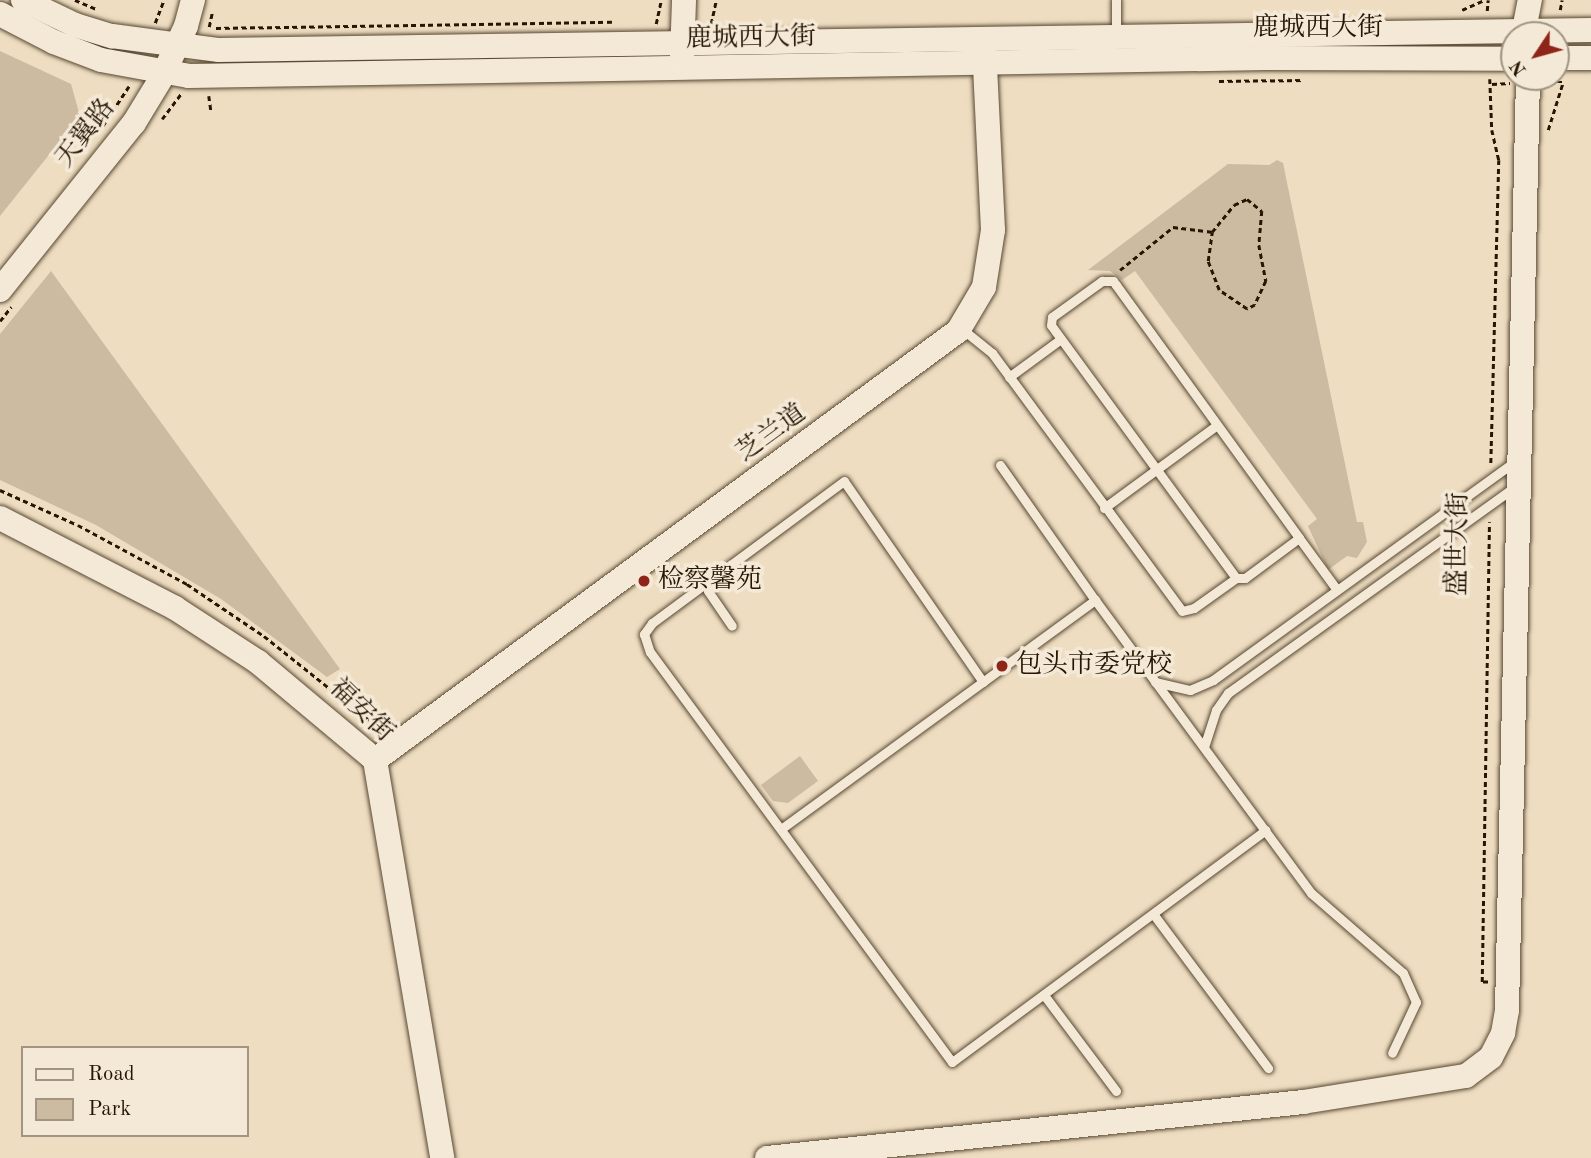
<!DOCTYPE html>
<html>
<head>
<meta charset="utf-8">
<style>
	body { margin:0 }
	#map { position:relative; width:1591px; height:1158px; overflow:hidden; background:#eeddc1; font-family:"Old Standard TT","Noto Serif SC",serif }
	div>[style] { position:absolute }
	.green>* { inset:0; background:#ccbba1 }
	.path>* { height:2.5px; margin-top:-1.25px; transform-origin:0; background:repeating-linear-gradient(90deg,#251602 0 5px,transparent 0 8.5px) }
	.roads { filter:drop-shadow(0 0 2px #574832) drop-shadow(0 0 2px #574832) }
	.lane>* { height:9px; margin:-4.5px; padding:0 4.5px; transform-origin:4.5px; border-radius:4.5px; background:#f4e9d7 }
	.secondary>* { height:24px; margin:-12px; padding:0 12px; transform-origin:12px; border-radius:12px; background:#f4e9d7 }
	.dots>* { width:19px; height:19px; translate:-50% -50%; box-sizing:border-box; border:4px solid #f4e9d7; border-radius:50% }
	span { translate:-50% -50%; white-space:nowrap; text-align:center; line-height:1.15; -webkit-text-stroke:7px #f4e9d7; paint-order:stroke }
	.street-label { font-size:26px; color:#251602 }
	.poi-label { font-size:26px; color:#251602 }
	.left { translate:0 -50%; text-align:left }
	.legend { position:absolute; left:21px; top:1046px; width:228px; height:91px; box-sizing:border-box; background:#f4e9d7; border:2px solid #a19582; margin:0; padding:9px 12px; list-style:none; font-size:21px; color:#251602 }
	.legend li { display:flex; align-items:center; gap:14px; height:35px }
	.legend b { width:35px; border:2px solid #a19582 }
	.north { position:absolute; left:1500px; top:21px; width:70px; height:70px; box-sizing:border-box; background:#f4e9d7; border:2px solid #a19582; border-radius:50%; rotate:234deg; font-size:19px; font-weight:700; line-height:28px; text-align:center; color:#251602 }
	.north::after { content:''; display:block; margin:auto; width:24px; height:32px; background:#8f2418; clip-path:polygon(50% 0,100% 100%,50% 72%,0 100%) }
</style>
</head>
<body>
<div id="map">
	<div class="green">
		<div style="clip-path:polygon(0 51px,71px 84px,80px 116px,0 216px)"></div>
		<div style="clip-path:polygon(1277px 160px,1283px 163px,1357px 522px,1363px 522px,1367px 542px,1357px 558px,1347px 556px,1328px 570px,1308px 526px,1317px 519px,1135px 271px,1122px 280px,1110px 271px,1088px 270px,1228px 164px,1269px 165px)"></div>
		<div style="clip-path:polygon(51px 271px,340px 669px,327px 677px,221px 599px,96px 525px,0 480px,0 334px)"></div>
		<div style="clip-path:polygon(800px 756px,818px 781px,788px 803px,773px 801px,761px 785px)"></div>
	</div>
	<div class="path">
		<div style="left:75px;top:0;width:23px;rotate:23deg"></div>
		<div style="left:1462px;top:10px;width:24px;rotate:-24deg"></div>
		<div style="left:1560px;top:10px;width:10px;rotate:-79deg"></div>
		<div style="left:1487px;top:11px;width:11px;rotate:-85deg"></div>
		<div style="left:155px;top:23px;width:25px;rotate:-69deg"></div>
		<div style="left:656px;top:24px;width:25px;rotate:-78deg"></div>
		<div style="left:711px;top:24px;width:25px;rotate:-78deg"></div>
		<div style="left:209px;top:27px;width:14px;rotate:-78deg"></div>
		<div style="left:216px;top:28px;width:396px;rotate:-0.9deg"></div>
		<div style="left:1490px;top:79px;width:51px;rotate:87.8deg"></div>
		<div style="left:1492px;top:130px;width:31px;rotate:77deg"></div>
		<div style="left:1499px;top:160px;width:303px;rotate:91.5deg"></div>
		<div style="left:1219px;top:81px;width:85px;rotate:-0.7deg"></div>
		<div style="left:1548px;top:82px;width:14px"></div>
		<div style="left:1492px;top:84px;width:18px;rotate:-3deg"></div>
		<div style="left:209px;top:96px;width:15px;rotate:82deg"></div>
		<div style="left:162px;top:119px;width:31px;rotate:-53deg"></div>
		<div style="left:1548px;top:130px;width:50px;rotate:-72.6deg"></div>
		<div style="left:98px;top:133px;width:56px;rotate:-56.6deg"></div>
		<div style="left:1247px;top:199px;width:19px;rotate:39deg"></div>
		<div style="left:1262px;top:211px;width:34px;rotate:95deg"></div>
		<div style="left:1259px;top:245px;width:37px;rotate:79deg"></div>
		<div style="left:1266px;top:281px;width:26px;rotate:115deg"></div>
		<div style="left:1255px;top:305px;width:9px;rotate:153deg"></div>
		<div style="left:1247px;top:309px;width:34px;rotate:-146deg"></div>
		<div style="left:1219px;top:290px;width:31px;rotate:-111deg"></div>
		<div style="left:1208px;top:261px;width:29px;rotate:-82deg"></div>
		<div style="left:1212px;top:232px;width:35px;rotate:-51deg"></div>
		<div style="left:1234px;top:205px;width:14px;rotate:-25deg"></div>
		<div style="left:1120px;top:270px;width:68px;rotate:-39.1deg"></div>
		<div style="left:1173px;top:227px;width:39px;rotate:7deg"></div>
		<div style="left:0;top:321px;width:18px;rotate:-52deg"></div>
		<div style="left:0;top:490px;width:85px;rotate:24.2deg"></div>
		<div style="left:78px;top:525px;width:124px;rotate:28.4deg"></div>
		<div style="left:187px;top:584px;width:93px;rotate:34deg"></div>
		<div style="left:264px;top:636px;width:133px;rotate:38.6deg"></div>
		<div style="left:368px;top:719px;width:20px;rotate:18deg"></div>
		<div style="left:1488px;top:982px;width:6px;rotate:180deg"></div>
		<div style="left:1482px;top:982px;width:460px;rotate:-89.1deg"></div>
	</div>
	<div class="roads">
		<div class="lane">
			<div style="left:1116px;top:0;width:35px;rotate:90deg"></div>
			<div style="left:961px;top:328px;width:40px;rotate:39deg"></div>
			<div style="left:992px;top:353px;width:320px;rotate:53.6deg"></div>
			<div style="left:1182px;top:611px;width:12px;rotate:-14deg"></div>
			<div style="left:1194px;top:608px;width:52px;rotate:-35.5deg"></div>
			<div style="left:1009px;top:377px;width:64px;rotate:-36.2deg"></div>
			<div style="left:1000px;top:465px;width:165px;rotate:54.9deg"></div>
			<div style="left:1104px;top:508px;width:140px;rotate:-36.3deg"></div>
			<div style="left:1299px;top:538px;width:67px;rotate:143.5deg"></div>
			<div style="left:1245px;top:578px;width:9px;rotate:180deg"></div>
			<div style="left:1236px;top:578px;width:313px;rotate:-126.2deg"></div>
			<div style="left:1051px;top:325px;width:8px;rotate:-83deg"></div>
			<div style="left:1052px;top:317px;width:62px;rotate:-35.8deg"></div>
			<div style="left:1102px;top:281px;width:11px"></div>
			<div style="left:1113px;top:281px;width:5px;rotate:53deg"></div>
			<div style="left:1116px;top:285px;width:312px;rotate:54.1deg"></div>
			<div style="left:1299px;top:538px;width:64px;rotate:53.8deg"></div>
			<div style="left:711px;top:580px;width:11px;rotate:105deg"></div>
			<div style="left:708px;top:591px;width:42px;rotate:55.6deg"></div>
			<div style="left:983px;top:682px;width:244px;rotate:-124.7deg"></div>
			<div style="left:844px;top:481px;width:239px;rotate:143.5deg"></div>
			<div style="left:652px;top:623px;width:14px;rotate:126deg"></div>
			<div style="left:644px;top:634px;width:19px;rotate:72deg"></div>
			<div style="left:650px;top:652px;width:509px;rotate:53.63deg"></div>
			<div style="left:952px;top:1062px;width:390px;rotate:-36.5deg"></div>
			<div style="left:1155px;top:682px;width:36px;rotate:13deg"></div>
			<div style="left:1190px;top:690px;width:25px;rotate:-23deg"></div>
			<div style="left:1213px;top:680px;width:372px;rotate:-35.9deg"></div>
			<div style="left:1204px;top:747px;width:39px;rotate:-72deg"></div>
			<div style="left:1216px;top:710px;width:21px;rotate:-55deg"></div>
			<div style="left:1228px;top:693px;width:353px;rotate:-35.7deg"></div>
			<div style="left:781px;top:829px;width:389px;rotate:-36.1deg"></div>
			<div style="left:1095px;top:600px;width:364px;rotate:53.6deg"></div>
			<div style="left:1311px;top:893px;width:122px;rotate:41deg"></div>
			<div style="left:1403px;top:973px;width:32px;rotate:66deg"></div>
			<div style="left:1416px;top:1002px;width:56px;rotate:115.2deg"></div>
			<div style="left:1154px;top:915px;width:191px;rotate:53.3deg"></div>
			<div style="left:1044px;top:995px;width:120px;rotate:53.1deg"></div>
		</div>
		<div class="secondary">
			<div style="left:23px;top:0;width:58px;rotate:25.7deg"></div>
			<div style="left:75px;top:25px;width:39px;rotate:17deg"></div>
			<div style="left:112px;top:36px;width:108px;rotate:7.5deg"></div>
			<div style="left:219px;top:50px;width:1372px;rotate:-0.84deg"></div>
			<div style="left:0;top:14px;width:61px;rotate:27.4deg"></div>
			<div style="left:54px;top:42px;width:50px;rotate:21deg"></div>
			<div style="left:101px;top:60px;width:89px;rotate:10.3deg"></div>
			<div style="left:189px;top:76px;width:1077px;rotate:-0.96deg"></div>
			<div style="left:1266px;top:58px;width:248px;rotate:0.2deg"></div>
			<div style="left:1523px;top:35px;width:36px;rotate:-79deg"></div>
			<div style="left:682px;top:58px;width:58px;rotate:-88deg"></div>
			<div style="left:1556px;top:58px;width:35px"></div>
			<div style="left:0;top:290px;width:214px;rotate:-51.3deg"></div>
			<div style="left:134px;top:123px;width:54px;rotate:-58.7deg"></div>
			<div style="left:162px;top:77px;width:56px;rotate:-64.8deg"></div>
			<div style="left:186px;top:26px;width:27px;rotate:-75deg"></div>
			<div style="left:0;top:518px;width:197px;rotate:27.2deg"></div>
			<div style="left:175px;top:608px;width:99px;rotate:33deg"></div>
			<div style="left:258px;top:662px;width:153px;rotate:39.9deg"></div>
			<div style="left:375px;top:760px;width:404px;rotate:80.4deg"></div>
			<div style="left:375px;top:760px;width:724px;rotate:-36.35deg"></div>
			<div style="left:958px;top:331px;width:51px;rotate:-59.4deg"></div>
			<div style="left:984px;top:287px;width:58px;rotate:-81deg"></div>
			<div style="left:993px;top:230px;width:181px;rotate:-92.8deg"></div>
			<div style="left:767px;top:1158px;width:539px;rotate:-5.96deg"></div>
			<div style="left:1303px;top:1102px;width:165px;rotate:-9.1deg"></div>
			<div style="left:1466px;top:1076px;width:31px;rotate:-37deg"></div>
			<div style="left:1491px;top:1057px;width:27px;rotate:-63deg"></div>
			<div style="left:1503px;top:1033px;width:23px;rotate:-80deg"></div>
			<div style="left:1507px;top:1010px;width:933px;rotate:-88.71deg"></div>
		</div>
	</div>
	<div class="dots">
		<div style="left:644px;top:581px;background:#8f2418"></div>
		<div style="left:1002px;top:666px;background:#8f2418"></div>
	</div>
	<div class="street-label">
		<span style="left:1318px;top:29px">鹿城西大街</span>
		<span style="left:751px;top:39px;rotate:-1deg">鹿城西大街</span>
		<span style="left:86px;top:134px;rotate:-52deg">天翼路</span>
		<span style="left:772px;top:434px;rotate:-36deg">芝兰道</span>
		<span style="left:1459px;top:544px;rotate:-89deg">盛世大街</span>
		<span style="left:361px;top:711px;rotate:44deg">福安街</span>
	</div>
	<div class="poi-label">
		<span class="left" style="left:658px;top:581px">检察馨苑</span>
		<span class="left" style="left:1016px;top:666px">包头市委党校</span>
	</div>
	<ul class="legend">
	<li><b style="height:9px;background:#f4e9d7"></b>Road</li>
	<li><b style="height:19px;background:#ccbba1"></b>Park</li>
	</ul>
	<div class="north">N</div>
</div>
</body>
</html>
